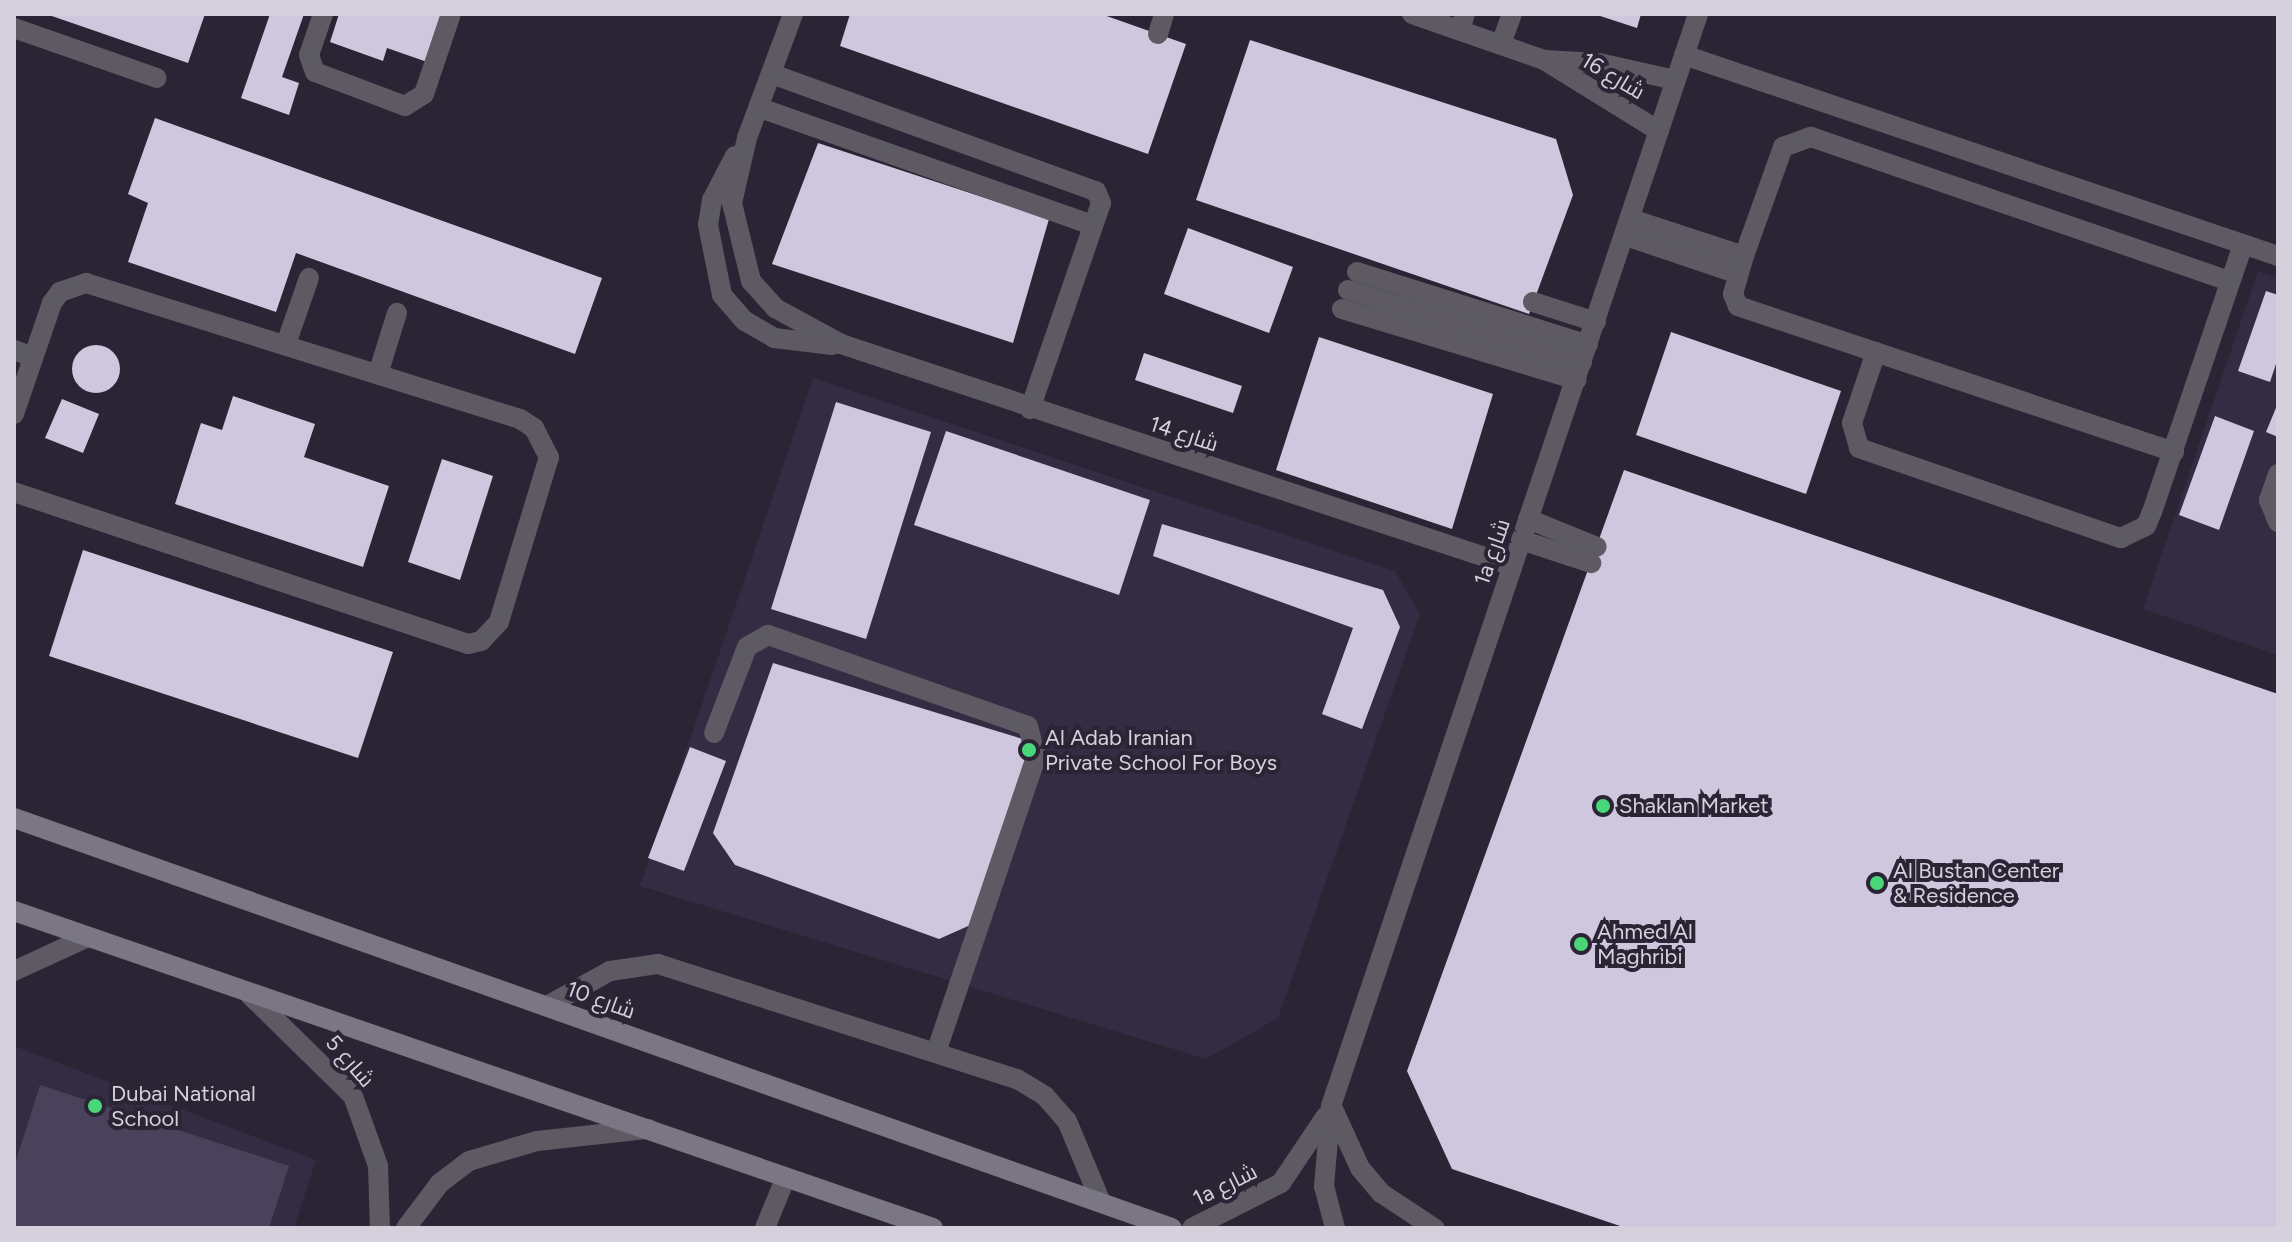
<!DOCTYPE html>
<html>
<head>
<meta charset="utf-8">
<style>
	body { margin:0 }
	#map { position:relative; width:2292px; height:1242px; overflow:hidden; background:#2a2435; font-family:Figtree,Cairo,sans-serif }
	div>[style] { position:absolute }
	.built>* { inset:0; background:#342c43 }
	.green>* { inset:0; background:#4a415b }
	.building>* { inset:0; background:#cfc7de }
	.round { border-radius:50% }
	.lane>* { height:20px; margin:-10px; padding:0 10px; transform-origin:10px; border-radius:10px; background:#5d5a63 }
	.street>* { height:20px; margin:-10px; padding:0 10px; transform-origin:10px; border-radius:10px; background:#5d5a63 }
	.secondary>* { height:20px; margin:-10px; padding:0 10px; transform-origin:10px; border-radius:10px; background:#7a7684 }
	.dots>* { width:22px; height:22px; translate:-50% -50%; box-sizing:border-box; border:4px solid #2a2435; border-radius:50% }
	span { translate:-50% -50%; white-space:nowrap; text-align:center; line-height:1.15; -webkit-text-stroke:8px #2a2435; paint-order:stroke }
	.street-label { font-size:22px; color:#d4d1dc }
	.poi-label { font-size:22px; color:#d4d1dc }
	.left { translate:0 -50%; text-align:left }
	.frame { position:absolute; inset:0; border:16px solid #d4d1dc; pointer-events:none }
</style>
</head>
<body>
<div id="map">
	<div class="built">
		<div style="clip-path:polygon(2258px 271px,2278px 278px,2278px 655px,2143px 609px)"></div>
		<div style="clip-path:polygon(813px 378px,1395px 571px,1420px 614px,1278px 1018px,1206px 1059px,640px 886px)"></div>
		<div style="clip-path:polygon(14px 1046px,316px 1160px,294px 1228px,14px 1228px)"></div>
	</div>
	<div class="green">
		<div style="clip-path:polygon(40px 1085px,289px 1166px,269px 1228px,14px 1228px,14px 1167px)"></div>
	</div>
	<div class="building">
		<div style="clip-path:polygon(46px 14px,205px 14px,188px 63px)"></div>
		<div style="clip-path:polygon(270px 14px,304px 14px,282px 77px,299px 83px,289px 115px,241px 98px)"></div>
		<div style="clip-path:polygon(339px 14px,447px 14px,430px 63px,387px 48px,383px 61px,330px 42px)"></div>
		<div style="clip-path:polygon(850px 14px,1101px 14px,1186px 44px,1148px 154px,840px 46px)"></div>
		<div style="clip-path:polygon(1594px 14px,1641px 14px,1637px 28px)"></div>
		<div style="clip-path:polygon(1250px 40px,1556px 139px,1573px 195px,1529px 314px,1196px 200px)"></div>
		<div style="clip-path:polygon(155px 118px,602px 278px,575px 354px,296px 253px,276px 312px,128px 262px,148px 203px,128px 194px)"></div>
		<div style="clip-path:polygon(818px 143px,1049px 219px,1013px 343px,772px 264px)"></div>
		<div style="clip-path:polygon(1188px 228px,1293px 267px,1269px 333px,1164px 294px)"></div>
		<div style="clip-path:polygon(2266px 291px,2278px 295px,2278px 358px,2270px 382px,2238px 371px)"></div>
		<div style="clip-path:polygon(1671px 332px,1841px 391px,1806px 494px,1636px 435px)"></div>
		<div style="clip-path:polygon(1319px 337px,1493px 394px,1452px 529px,1276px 470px)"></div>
		<div class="round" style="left:72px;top:345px;width:48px;height:48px"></div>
		<div style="clip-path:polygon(1144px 353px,1242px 386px,1233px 413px,1135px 380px)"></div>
		<div style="clip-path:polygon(233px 396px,315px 424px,304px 457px,389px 486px,363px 567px,175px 504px,201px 423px,222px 430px)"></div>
		<div style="clip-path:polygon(62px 399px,99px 414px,83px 453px,45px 438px)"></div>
		<div style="clip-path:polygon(836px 402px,931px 432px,866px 639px,771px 609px)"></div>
		<div style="clip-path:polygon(2278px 403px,2278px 437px,2266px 432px)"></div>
		<div style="clip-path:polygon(2215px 416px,2254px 431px,2219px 530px,2179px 515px)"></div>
		<div style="clip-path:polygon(946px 431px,1150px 500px,1119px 595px,914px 525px)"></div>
		<div style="clip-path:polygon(442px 459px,493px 476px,460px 580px,408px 562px)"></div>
		<div style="clip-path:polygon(1624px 470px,2278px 694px,2278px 1228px,1626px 1228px,1452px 1169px,1407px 1071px)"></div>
		<div style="clip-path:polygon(1162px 524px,1383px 590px,1400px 627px,1362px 729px,1322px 714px,1353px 628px,1153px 556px)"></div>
		<div style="clip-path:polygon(83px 550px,393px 652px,358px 758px,49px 656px)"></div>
		<div style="clip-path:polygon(773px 663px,1036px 743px,975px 923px,939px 939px,735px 865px,713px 833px)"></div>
		<div style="clip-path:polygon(690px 747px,726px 761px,684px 871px,648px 858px)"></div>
	</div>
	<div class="lane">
		<div style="left:323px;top:14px;width:43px;rotate:108.9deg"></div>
		<div style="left:309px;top:55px;width:18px;rotate:71deg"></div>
		<div style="left:315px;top:72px;width:96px;rotate:20.7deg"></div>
		<div style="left:405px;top:106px;width:22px;rotate:-32deg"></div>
		<div style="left:424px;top:94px;width:84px;rotate:-71.4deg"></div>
		<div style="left:1460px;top:30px;width:17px;rotate:-73deg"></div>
		<div style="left:1158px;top:34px;width:21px;rotate:-73deg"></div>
		<div style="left:1501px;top:44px;width:32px;rotate:-70deg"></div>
		<div style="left:772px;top:74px;width:344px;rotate:19.9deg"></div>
		<div style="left:1096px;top:191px;width:13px;rotate:67deg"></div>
		<div style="left:1101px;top:203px;width:218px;rotate:109deg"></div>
		<div style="left:760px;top:108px;width:353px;rotate:19.4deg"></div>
		<div style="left:1631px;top:219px;width:119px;rotate:18.1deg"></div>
		<div style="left:1626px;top:236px;width:118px;rotate:18.7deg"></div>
		<div style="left:1357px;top:272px;width:242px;rotate:17.5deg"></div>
		<div style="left:1348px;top:290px;width:245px;rotate:17.3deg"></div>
		<div style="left:1533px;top:302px;width:66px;rotate:17.6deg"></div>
		<div style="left:1342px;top:309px;width:245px;rotate:16.8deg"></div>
		<div style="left:286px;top:344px;width:70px;rotate:-70.8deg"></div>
		<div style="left:14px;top:350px;width:20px;rotate:20deg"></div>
		<div style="left:1876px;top:352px;width:75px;rotate:108.7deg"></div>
		<div style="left:1852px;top:423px;width:26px;rotate:74deg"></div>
		<div style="left:1859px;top:448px;width:277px;rotate:19deg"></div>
		<div style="left:2121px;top:538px;width:28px;rotate:-26deg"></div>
		<div style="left:2146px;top:526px;width:15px;rotate:-67deg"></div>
		<div style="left:2152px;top:512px;width:283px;rotate:-71.2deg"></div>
		<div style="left:378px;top:374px;width:64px;rotate:-72.7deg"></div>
		<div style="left:14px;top:414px;width:117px;rotate:-71.1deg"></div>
		<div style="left:52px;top:303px;width:14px;rotate:-54deg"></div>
		<div style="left:60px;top:292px;width:28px;rotate:-19deg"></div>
		<div style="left:86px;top:283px;width:455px;rotate:17.4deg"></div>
		<div style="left:520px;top:419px;width:17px;rotate:33deg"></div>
		<div style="left:534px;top:428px;width:33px;rotate:63deg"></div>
		<div style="left:549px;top:457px;width:172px;rotate:106.9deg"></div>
		<div style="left:499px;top:622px;width:26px;rotate:133deg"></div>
		<div style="left:481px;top:641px;width:13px;rotate:167deg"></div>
		<div style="left:468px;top:644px;width:479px;rotate:-161.5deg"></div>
		<div style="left:2174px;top:452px;width:460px;rotate:-161.5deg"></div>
		<div style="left:1738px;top:306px;width:13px;rotate:-113deg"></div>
		<div style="left:1733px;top:294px;width:40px;rotate:-74deg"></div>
		<div style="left:1744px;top:256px;width:116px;rotate:-70.3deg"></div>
		<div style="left:1783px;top:147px;width:30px;rotate:-20deg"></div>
		<div style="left:1811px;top:137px;width:443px;rotate:19deg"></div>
		<div style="left:2278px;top:474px;width:28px;rotate:109deg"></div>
		<div style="left:2269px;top:500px;width:24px;rotate:68deg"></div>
		<div style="left:1528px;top:519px;width:74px;rotate:22.1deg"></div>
		<div style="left:1521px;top:540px;width:74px;rotate:18.2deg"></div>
		<div style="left:714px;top:733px;width:92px;rotate:-69deg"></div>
		<div style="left:747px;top:647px;width:24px;rotate:-30deg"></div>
		<div style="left:768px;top:635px;width:275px;rotate:19.3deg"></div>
		<div style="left:1028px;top:726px;width:32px;rotate:76deg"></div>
		<div style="left:1036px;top:757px;width:311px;rotate:108.7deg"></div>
		<div style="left:14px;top:971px;width:81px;rotate:-24.7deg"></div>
		<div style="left:547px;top:1006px;width:72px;rotate:-29.1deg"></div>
		<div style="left:610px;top:971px;width:49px;rotate:-8.3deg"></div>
		<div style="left:658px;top:964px;width:377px;rotate:17.8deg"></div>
		<div style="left:1017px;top:1079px;width:33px;rotate:31deg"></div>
		<div style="left:1045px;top:1096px;width:33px;rotate:49deg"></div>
		<div style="left:1067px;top:1121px;width:86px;rotate:67.3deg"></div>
		<div style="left:765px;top:1228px;width:53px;rotate:-67.8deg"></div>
	</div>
	<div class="street">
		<div style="left:793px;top:14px;width:132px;rotate:110.4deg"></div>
		<div style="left:747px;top:138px;width:67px;rotate:103deg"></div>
		<div style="left:732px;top:203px;width:80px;rotate:76.3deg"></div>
		<div style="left:751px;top:281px;width:36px;rotate:48deg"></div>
		<div style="left:775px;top:308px;width:75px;rotate:28.6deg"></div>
		<div style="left:841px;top:344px;width:707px;rotate:18.31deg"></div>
		<div style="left:1412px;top:14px;width:140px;rotate:19.2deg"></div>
		<div style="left:1544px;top:60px;width:135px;rotate:31.7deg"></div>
		<div style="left:14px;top:28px;width:151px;rotate:19.3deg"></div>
		<div style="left:1684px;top:55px;width:627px;rotate:18.69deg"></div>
		<div style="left:1544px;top:60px;width:55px;rotate:3.1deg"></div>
		<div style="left:1599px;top:63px;width:78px;rotate:12.6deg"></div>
		<div style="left:735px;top:156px;width:50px;rotate:117.6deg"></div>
		<div style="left:712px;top:200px;width:25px;rotate:99deg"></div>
		<div style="left:708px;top:225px;width:71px;rotate:78.7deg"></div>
		<div style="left:722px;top:295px;width:35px;rotate:49deg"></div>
		<div style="left:745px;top:321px;width:34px;rotate:30deg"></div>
		<div style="left:774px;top:338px;width:59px;rotate:6.8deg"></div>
		<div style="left:250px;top:995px;width:144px;rotate:44.4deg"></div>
		<div style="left:353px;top:1096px;width:74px;rotate:70.3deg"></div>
		<div style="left:378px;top:1166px;width:62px;rotate:88.2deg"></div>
		<div style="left:1333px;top:1109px;width:65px;rotate:65.4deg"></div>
		<div style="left:1360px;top:1168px;width:33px;rotate:50deg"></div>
		<div style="left:1381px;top:1193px;width:64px;rotate:33.4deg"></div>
		<div style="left:406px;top:1228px;width:56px;rotate:-52.9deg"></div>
		<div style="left:440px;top:1183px;width:36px;rotate:-37deg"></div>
		<div style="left:469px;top:1161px;width:71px;rotate:-16.4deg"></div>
		<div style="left:537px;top:1141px;width:112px;rotate:-6.2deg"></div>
		<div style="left:1192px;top:1228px;width:100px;rotate:-26.8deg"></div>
		<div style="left:1281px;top:1183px;width:81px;rotate:-56.1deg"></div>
		<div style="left:1335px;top:1228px;width:43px;rotate:-104.7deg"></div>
		<div style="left:1324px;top:1186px;width:80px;rotate:-85deg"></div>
		<div style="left:1331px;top:1106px;width:1152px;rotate:-71.42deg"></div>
	</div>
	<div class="secondary">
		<div style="left:14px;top:818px;width:1228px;rotate:19.5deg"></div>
		<div style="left:14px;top:911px;width:972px;rotate:19.03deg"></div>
	</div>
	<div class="dots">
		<div style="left:1029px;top:750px;background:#48d779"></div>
		<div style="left:1603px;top:806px;background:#48d779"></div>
		<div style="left:1877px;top:883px;background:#48d779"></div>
		<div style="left:1581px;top:944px;background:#48d779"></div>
		<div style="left:95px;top:1106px;background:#48d779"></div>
	</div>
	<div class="street-label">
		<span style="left:1613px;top:76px;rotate:31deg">شارع 16</span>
		<span style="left:1184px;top:434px;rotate:18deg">شارع 14</span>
		<span style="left:1492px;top:552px;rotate:-71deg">1a شارع</span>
		<span style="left:601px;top:1000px;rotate:20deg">شارع 10</span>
		<span style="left:350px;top:1061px;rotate:49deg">شارع 5</span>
		<span style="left:1225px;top:1185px;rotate:-26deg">1a شارع</span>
	</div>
	<div class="poi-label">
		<span class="left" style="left:1045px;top:750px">Al Adab Iranian<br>Private School For Boys</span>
		<span class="left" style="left:1619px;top:806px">Shaklan Market</span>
		<span class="left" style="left:1893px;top:883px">Al Bustan Center<br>&amp; Residence</span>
		<span class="left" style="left:1597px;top:944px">Ahmed Al<br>Maghribi</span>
		<span class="left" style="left:111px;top:1106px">Dubai National<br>School</span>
	</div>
	<div class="frame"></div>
</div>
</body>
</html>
